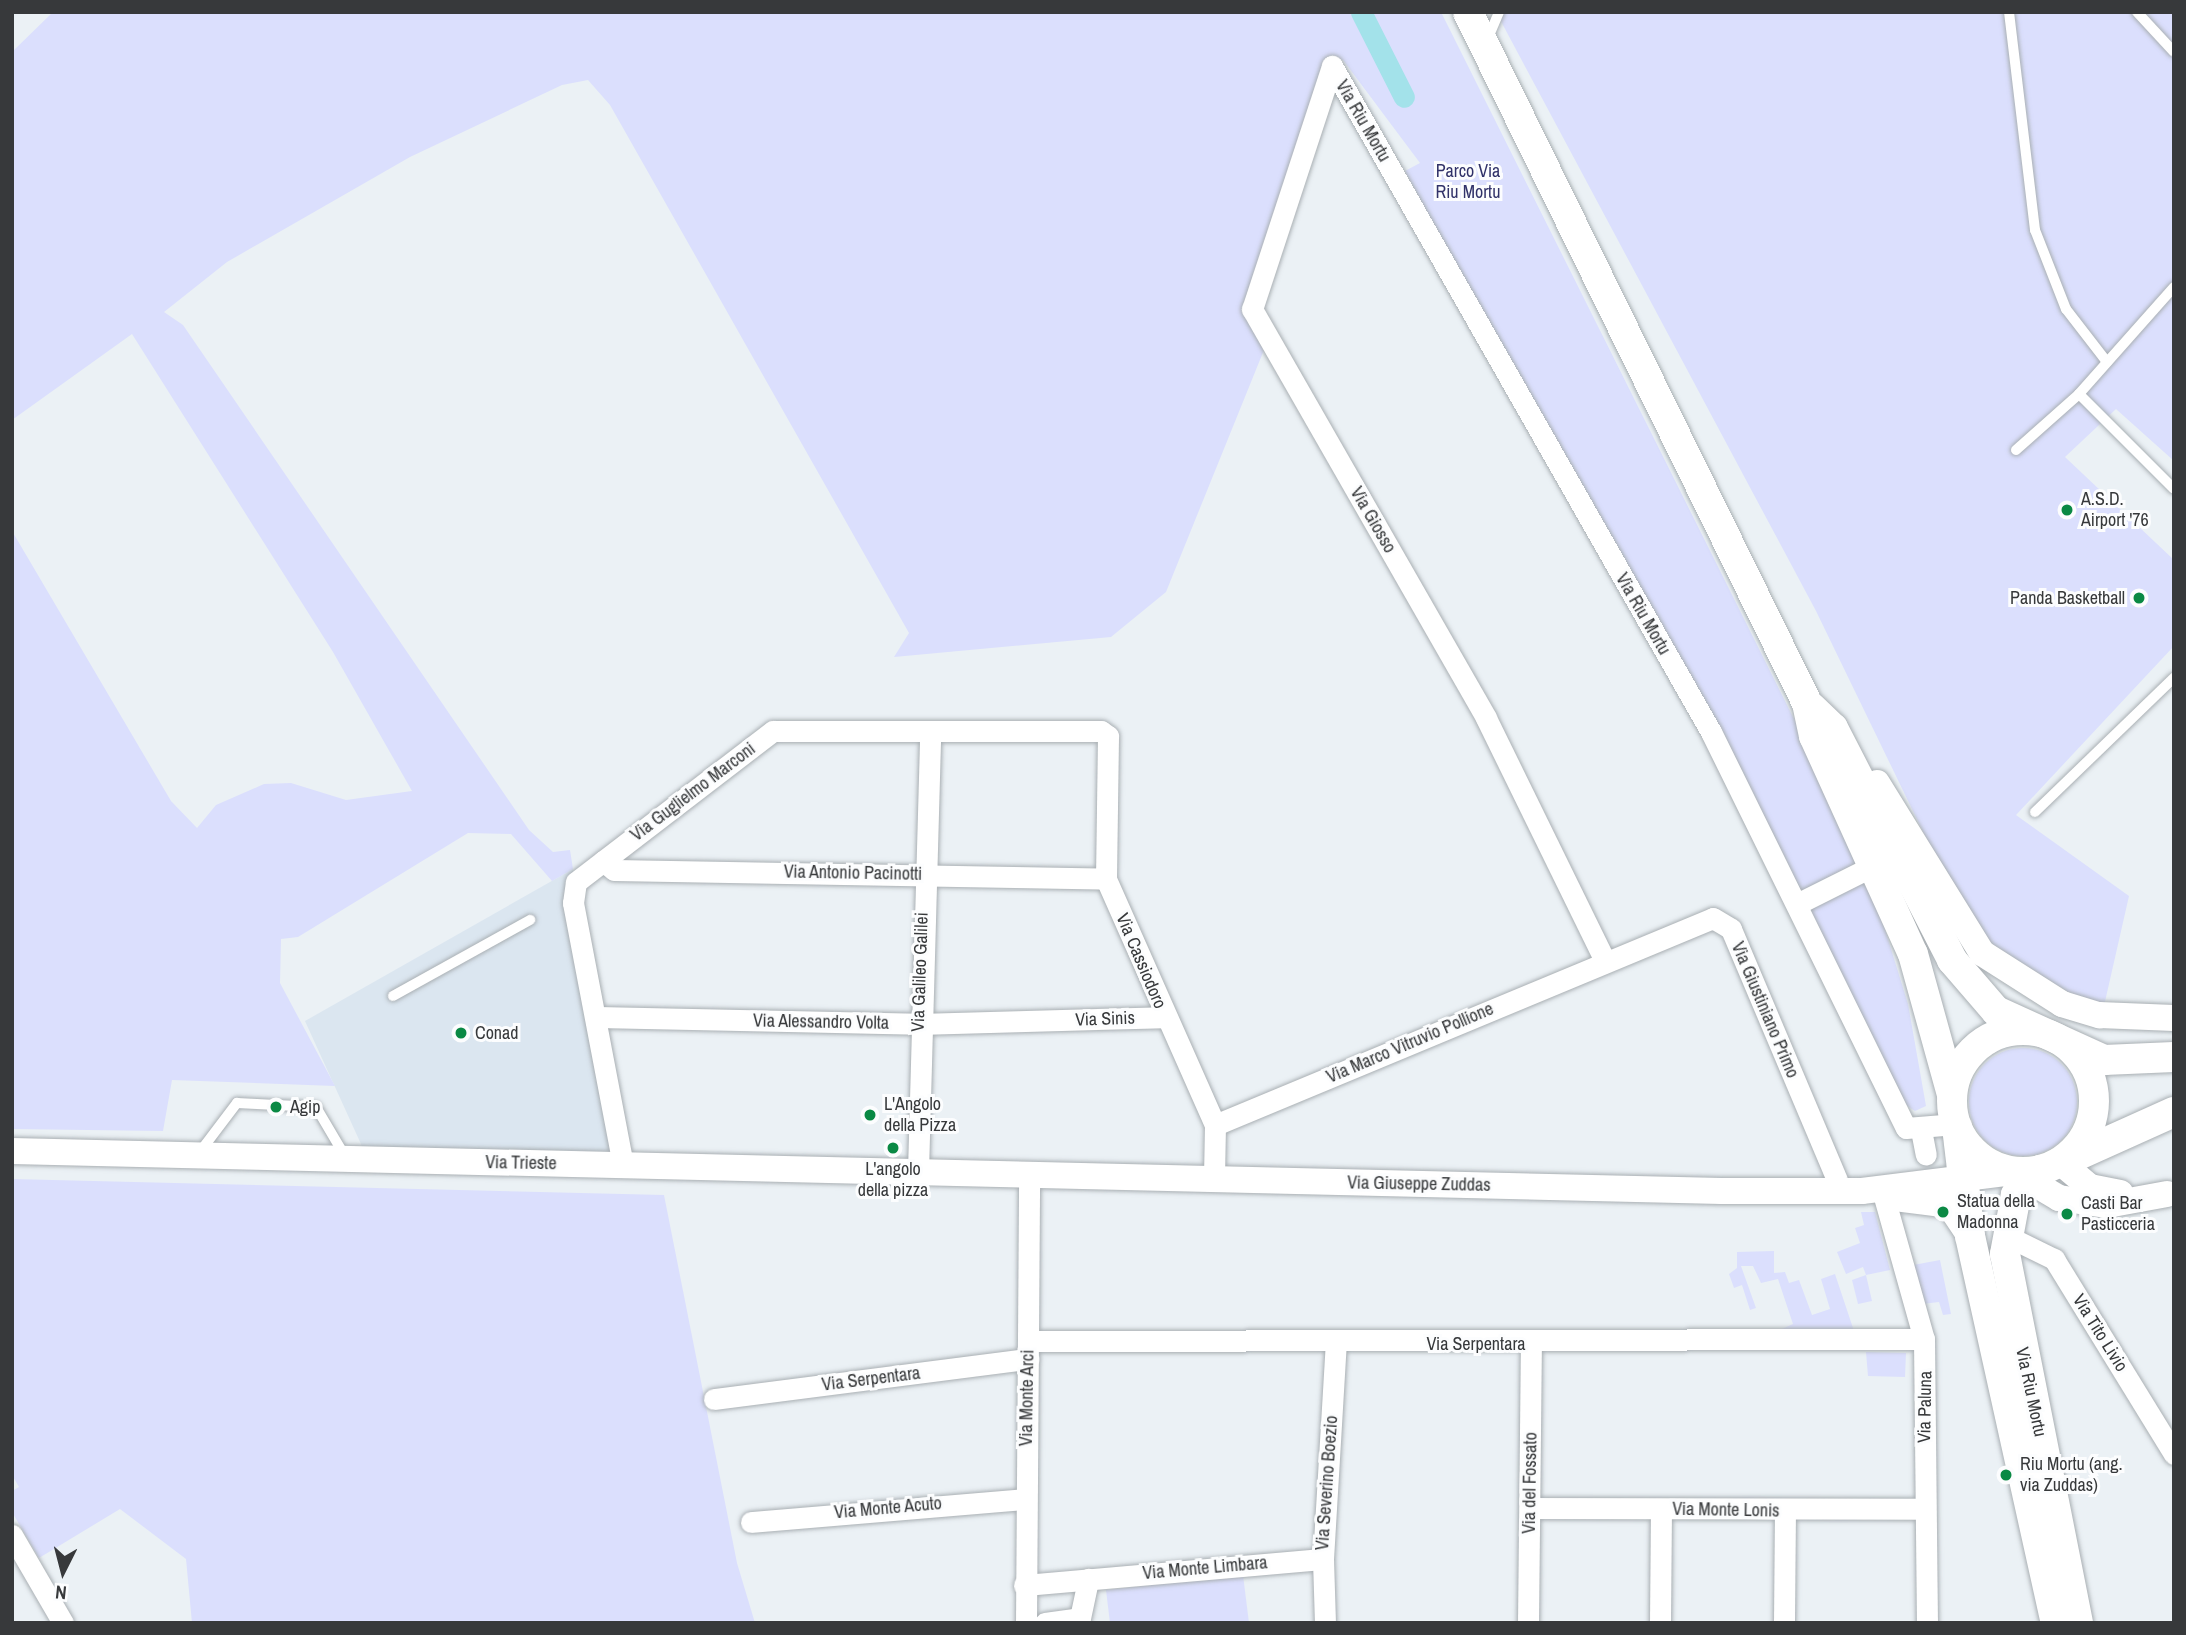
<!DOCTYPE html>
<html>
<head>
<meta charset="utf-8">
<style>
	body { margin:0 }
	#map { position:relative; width:2186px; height:1635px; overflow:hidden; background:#ebf1f5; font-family:"Archivo Narrow",sans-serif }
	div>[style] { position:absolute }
	.built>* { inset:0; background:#dbe6f0 }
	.green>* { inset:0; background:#dbdffd }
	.round { border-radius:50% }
	.canal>* { height:21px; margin:-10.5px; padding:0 10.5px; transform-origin:10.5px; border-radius:10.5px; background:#a3e2ea }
	.roads { filter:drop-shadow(0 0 2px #a9afb3) drop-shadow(0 0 2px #a9afb3) }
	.service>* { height:10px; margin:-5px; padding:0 5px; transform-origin:5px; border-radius:5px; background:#fff }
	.minor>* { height:21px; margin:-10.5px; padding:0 10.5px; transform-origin:10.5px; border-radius:10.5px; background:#fff }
	.tertiary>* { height:26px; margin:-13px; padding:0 13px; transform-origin:13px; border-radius:13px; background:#fff }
	.secondary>* { height:30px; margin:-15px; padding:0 15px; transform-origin:15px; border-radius:15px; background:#fff }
	.secondary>.ring { margin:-15px; padding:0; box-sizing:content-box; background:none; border:30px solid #fff; border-radius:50% }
	.dots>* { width:19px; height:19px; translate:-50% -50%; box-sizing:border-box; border:4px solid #fcfdfe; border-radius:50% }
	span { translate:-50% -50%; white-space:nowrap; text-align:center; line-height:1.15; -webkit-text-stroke:6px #fcfdfe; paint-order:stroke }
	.street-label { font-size:18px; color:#37393b }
	.park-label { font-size:18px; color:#313269 }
	.poi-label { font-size:18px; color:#37393b }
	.left { translate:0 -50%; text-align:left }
	.right { translate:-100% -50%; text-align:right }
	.frame { position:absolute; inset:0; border:14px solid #37393b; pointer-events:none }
	.north { position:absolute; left:28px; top:1537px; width:70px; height:70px; -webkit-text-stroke:5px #fcfdfe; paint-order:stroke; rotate:186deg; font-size:19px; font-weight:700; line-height:28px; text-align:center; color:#37393b }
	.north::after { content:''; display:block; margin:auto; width:24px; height:32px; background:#37393b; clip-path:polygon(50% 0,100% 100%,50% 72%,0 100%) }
</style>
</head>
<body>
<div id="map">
	<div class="built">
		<div style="clip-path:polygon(573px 869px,623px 1165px,366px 1155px,305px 1021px)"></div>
	</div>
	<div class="green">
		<div style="clip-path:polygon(53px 12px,1441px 12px,1813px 757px,1878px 907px,1908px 1004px,1926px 1106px,1915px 1111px,1906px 1105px,1405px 171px,1420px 163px,1343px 60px,1326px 59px,1243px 306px,1266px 345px,1166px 592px,1111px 637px,894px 657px,909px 633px,610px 105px,588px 80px,562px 85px,410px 157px,227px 262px,164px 312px,183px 325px,529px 830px,553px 852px,570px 850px,573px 869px,552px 881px,511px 834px,468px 833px,298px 937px,281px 939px,280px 983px,335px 1086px,172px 1080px,163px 1131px,12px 1129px,12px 531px,171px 801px,197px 828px,216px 805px,264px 784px,291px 783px,346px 800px,412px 791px,333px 652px,132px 334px,12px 420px,12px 52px)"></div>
		<div style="clip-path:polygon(1496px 12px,2174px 12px,2174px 461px,2116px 409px,2065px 457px,2174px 560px,2174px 646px,2016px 815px,2129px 896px,2104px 1006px,2073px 995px,1994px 947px,1944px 875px,1816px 611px)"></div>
		<div class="round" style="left:1969px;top:1048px;width:108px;height:108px"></div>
		<div style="clip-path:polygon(12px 1179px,664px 1195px,737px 1563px,755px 1623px,192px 1623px,186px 1559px,120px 1509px,39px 1558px,12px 1512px,12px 1491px,19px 1487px,12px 1475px)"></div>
		<div style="clip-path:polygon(1861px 1212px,1875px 1212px,1890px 1270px,1866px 1275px,1872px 1301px,1858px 1304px,1852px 1280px,1866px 1275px,1863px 1267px,1846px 1274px,1837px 1252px,1860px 1243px,1855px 1228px,1864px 1225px)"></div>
		<div style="clip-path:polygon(1774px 1251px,1774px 1273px,1785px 1272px,1789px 1283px,1799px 1280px,1812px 1315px,1830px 1309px,1821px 1279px,1835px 1274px,1854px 1331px,1773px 1333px,1793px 1324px,1778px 1279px,1761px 1283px,1753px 1266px,1741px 1266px,1756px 1308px,1750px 1310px,1742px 1285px,1734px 1288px,1729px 1274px,1737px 1268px,1737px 1252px)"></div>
		<div style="clip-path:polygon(1940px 1260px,1951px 1314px,1943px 1315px,1939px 1302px,1922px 1304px,1908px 1266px)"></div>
		<div style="clip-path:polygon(1866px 1352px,1906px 1353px,1905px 1377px,1868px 1376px)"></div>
		<div style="clip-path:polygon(1243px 1575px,1249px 1623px,1110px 1623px,1106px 1590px)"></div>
	</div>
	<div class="canal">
		<div style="left:1361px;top:12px;width:95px;rotate:63.2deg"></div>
	</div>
	<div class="roads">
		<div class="service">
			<div style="left:2009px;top:12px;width:220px;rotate:83.2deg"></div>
			<div style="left:2035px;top:230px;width:85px;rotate:68.6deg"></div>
			<div style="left:2066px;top:309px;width:67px;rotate:52.3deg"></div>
			<div style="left:2137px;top:12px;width:54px;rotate:47.2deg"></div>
			<div style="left:1488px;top:38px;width:28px;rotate:-67deg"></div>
			<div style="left:2174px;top:287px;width:143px;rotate:131.6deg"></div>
			<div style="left:2079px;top:394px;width:134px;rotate:45deg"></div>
			<div style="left:2016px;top:450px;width:84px;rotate:-41.6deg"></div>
			<div style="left:2035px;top:812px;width:193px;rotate:-44deg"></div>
			<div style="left:393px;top:996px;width:157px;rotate:-29deg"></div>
			<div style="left:199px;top:1153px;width:63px;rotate:-52.8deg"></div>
			<div style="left:237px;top:1103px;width:79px;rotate:2.9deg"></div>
			<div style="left:316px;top:1107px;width:59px;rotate:59.5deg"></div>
		</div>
		<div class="minor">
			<div style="left:1332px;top:66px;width:766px;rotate:60.36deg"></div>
			<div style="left:1711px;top:732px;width:441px;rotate:63.8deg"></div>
			<div style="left:1906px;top:1128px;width:50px;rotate:-4.6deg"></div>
			<div style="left:1332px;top:66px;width:256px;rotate:108.2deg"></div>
			<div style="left:1252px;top:309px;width:471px;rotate:60.2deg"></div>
			<div style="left:1486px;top:718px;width:271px;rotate:63.9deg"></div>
			<div style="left:603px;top:861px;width:14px;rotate:39deg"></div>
			<div style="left:614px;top:870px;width:492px;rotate:1deg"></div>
			<div style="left:1797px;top:904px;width:89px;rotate:-26.6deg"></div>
			<div style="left:597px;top:1017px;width:321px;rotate:1.2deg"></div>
			<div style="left:918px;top:1024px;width:246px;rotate:-1.6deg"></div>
			<div style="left:1215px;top:1125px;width:539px;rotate:-22.57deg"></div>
			<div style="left:1713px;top:918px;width:21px;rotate:31deg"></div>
			<div style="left:1731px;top:929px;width:272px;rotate:67.1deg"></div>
			<div style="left:1921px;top:1130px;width:25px;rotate:79deg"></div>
			<div style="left:623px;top:1165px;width:267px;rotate:-100.8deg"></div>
			<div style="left:573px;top:903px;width:21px;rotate:-82deg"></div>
			<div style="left:576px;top:882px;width:248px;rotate:-37.5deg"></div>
			<div style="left:773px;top:731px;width:328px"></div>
			<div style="left:1101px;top:731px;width:9px;rotate:36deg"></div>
			<div style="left:1108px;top:736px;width:143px;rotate:90.8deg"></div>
			<div style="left:1106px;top:879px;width:269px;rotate:66.1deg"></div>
			<div style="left:1215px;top:1125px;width:52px;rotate:91.1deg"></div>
			<div style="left:918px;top:1171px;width:439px;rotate:-88.4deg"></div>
			<div style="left:1884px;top:1197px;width:148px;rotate:74.3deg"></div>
			<div style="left:1924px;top:1339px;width:284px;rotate:89.4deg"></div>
			<div style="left:2005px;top:1235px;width:55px;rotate:26.1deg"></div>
			<div style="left:2054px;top:1259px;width:229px;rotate:58.4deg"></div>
			<div style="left:1028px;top:1341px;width:896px;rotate:-0.13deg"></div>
			<div style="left:714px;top:1399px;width:317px;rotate:-7.3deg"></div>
			<div style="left:1530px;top:1508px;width:391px;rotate:0.1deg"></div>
			<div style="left:751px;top:1522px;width:275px;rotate:-4.8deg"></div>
			<div style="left:12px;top:1535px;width:102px;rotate:59.9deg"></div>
			<div style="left:1024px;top:1585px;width:300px;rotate:-5deg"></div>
			<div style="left:1026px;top:1623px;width:449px;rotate:-89.6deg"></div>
			<div style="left:1045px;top:1623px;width:35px;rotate:-8deg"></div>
			<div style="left:1080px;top:1618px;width:40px;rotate:-78deg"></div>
			<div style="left:1325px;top:1623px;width:64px;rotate:-91.8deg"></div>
			<div style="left:1323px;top:1559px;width:216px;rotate:-86.6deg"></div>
			<div style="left:1528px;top:1623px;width:279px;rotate:-89.4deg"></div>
			<div style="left:1660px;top:1623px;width:114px;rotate:-89.5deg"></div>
			<div style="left:1784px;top:1623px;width:112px;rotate:-89.5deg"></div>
		</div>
		<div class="tertiary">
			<div style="left:1877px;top:783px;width:200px;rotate:58.3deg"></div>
			<div style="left:1982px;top:953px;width:95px;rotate:32.5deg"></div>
			<div style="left:2062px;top:1004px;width:39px;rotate:17deg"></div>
			<div style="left:2099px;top:1015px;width:75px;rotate:2.3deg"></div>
			<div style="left:12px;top:1151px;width:1710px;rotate:1.34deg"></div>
			<div style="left:1722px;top:1191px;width:140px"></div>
			<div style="left:1862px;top:1191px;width:154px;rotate:-7.1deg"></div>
			<div style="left:2015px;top:1172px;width:51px;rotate:30.6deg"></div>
			<div style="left:2059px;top:1198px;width:49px;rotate:8.3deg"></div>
			<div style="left:2107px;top:1205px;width:61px;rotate:-10.4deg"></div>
			<div style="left:2060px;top:1162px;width:39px;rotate:40deg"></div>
			<div style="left:2090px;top:1187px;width:31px;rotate:11deg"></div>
			<div style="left:1895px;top:1198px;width:54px;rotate:7.4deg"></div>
			<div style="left:1949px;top:1205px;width:37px;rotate:56deg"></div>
		</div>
		<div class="secondary">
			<div style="left:1468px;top:12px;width:770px;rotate:63.87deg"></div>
			<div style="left:1807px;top:703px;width:34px;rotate:78deg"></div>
			<div style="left:1814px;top:736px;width:239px;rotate:65.6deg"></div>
			<div style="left:1913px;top:954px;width:146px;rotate:74.5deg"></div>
			<div style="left:1812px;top:708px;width:29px;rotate:44deg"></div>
			<div style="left:1833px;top:728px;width:261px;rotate:62.8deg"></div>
			<div style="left:1952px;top:960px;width:67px;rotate:49.2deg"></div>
			<div style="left:1996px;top:1011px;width:119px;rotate:24.4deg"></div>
			<div style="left:2104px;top:1060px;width:70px;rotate:-2.5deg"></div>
			<div class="ring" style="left:1952px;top:1030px;width:112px;height:112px"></div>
			<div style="left:1957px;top:1127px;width:110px;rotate:83.2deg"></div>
			<div style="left:1970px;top:1236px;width:396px;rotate:77.5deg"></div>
			<div style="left:2067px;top:1160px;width:117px;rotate:-24.2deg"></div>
			<div style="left:2040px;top:1170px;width:35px;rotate:134deg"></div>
			<div style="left:2016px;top:1195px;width:60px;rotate:100.6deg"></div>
			<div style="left:2005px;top:1254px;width:376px;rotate:78.8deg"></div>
		</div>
	</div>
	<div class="dots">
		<div style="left:2067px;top:510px;background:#0a8944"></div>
		<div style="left:2139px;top:598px;background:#0a8944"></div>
		<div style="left:461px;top:1033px;background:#0a8944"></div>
		<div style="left:276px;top:1107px;background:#0a8944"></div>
		<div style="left:870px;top:1115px;background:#0a8944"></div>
		<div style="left:893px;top:1148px;background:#0a8944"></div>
		<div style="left:1943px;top:1212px;background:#0a8944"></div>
		<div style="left:2067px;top:1214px;background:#0a8944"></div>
		<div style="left:2006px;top:1475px;background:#0a8944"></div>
	</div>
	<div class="street-label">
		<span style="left:1363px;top:121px;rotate:60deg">Via Riu Mortu</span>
		<span style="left:1373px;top:520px;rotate:60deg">Via Giosso</span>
		<span style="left:1643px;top:614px;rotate:60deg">Via Riu Mortu</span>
		<span style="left:693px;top:792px;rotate:-37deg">Via Guglielmo Marconi</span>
		<span style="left:853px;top:873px;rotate:1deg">Via Antonio Pacinotti</span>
		<span style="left:1141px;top:961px;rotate:67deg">Via Cassiodoro</span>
		<span style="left:920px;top:972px;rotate:-88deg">Via Galileo Galilei</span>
		<span style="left:1765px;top:1010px;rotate:67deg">Via Giustiniano Primo</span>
		<span style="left:1105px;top:1019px;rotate:-2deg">Via Sinis</span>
		<span style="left:821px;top:1022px;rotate:1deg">Via Alessandro Volta</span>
		<span style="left:1410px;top:1043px;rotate:-23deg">Via Marco Vitruvio Pollione</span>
		<span style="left:521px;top:1163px;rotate:1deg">Via Trieste</span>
		<span style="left:1419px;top:1184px;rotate:1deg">Via Giuseppe Zuddas</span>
		<span style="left:2100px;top:1333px;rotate:58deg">Via Tito Livio</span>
		<span style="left:1476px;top:1344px">Via Serpentara</span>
		<span style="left:871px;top:1379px;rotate:-7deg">Via Serpentara</span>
		<span style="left:2031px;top:1392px;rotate:78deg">Via Riu Mortu</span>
		<span style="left:1027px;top:1398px;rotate:-89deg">Via Monte Arci</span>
		<span style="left:1925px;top:1407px;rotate:-89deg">Via Paluna</span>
		<span style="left:1327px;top:1483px;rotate:-86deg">Via Severino Boezio</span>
		<span style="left:1530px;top:1483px;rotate:-89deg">Via del Fossato</span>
		<span style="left:888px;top:1508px;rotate:-5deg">Via Monte Acuto</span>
		<span style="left:1726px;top:1510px;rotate:1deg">Via Monte Lonis</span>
		<span style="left:1205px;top:1568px;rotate:-5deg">Via Monte Limbara</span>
	</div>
	<div class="park-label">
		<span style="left:1468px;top:182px">Parco Via<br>Riu Mortu</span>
	</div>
	<div class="poi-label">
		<span class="left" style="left:2081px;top:510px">A.S.D.<br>Airport '76</span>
		<span class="right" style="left:2125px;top:598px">Panda Basketball</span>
		<span class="left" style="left:475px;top:1033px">Conad</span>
		<span class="left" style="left:884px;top:1115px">L'Angolo<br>della Pizza</span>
		<span class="left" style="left:290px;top:1107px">Agip</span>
		<span style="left:893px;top:1180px">L'angolo<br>della pizza</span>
		<span class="left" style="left:1957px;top:1212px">Statua della<br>Madonna</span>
		<span class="left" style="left:2081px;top:1214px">Casti Bar<br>Pasticceria</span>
		<span class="left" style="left:2020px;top:1475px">Riu Mortu (ang.<br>via Zuddas)</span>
	</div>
	<div class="frame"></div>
	<div class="north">N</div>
</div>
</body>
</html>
